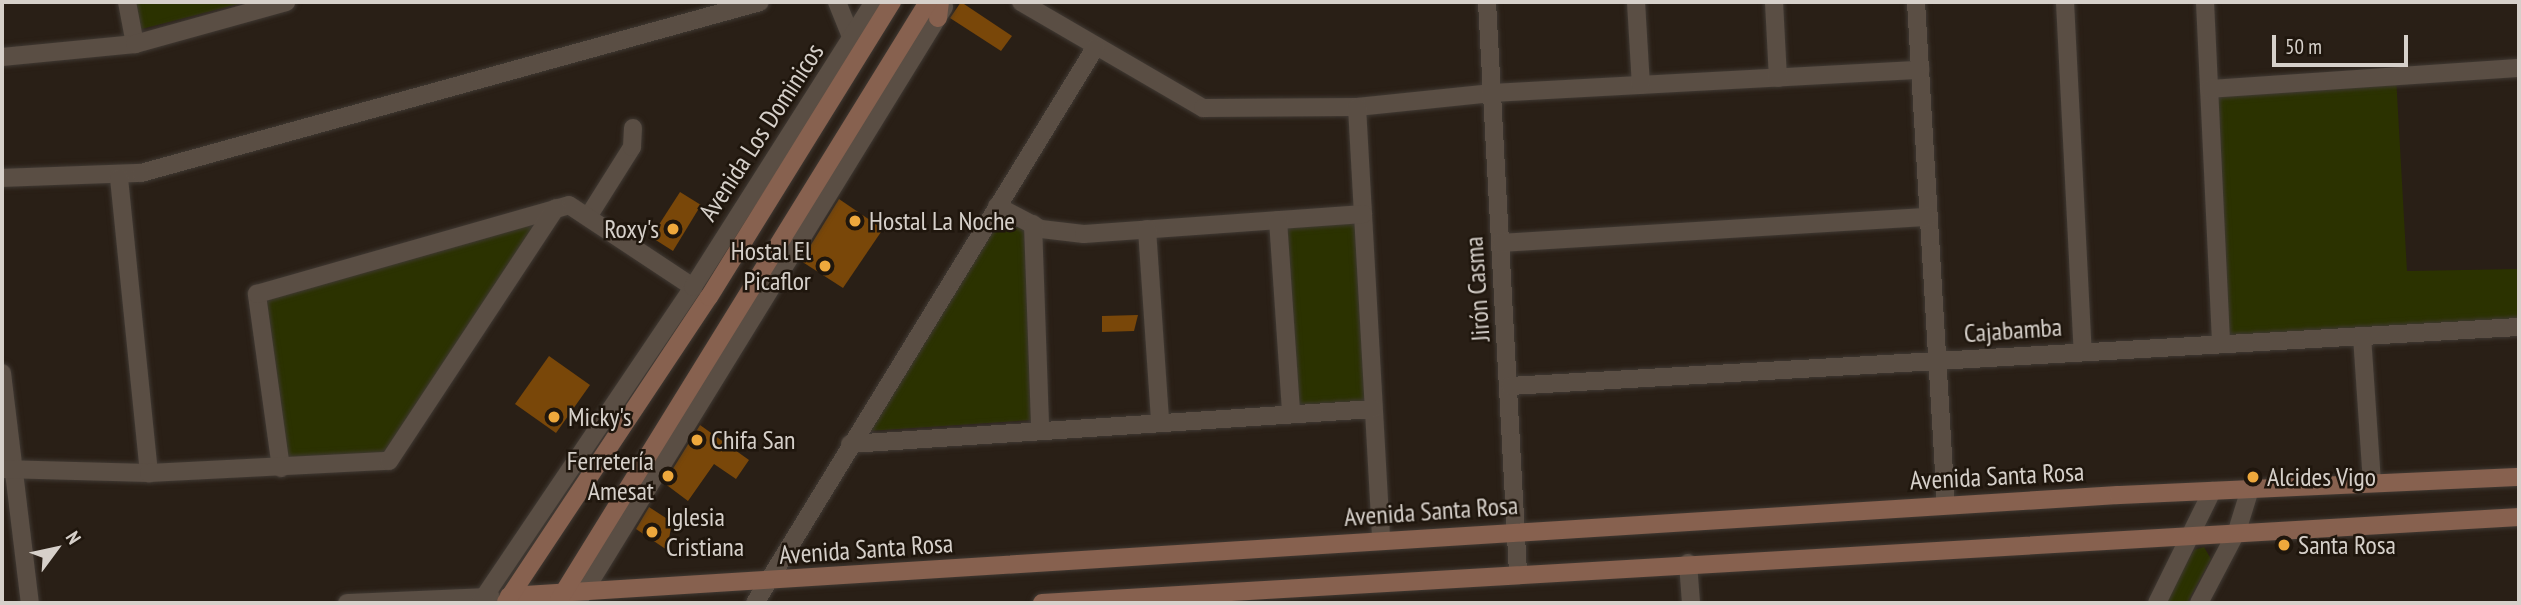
<!DOCTYPE html>
<html>
<head>
<meta charset="utf-8">
<style>
	body { margin:0 }
	#map { position:relative; width:2521px; height:605px; overflow:hidden; background:#291f16; font-family:"PT Sans Narrow",sans-serif }
	div>[style] { position:absolute }
	.green>* { inset:0; background:#2b3200 }
	.building>* { inset:0; background:#794709 }
	.roads { filter:drop-shadow(0 0 2px #403933) drop-shadow(0 0 2px #403933) }
	.minor>* { height:18px; margin:-9px; padding:0 9px; transform-origin:9px; border-radius:9px; background:#5a4e44 }
	.tertiary>* { height:18px; margin:-9px; padding:0 9px; transform-origin:9px; border-radius:9px; background:#5a4e44 }
	.secondary>* { height:18px; margin:-9px; padding:0 9px; transform-origin:9px; border-radius:9px; background:#87614f }
	.dots>* { width:19px; height:19px; translate:-50% -50%; box-sizing:border-box; border:4px solid #1f160d; border-radius:50% }
	span { translate:-50% -50%; white-space:nowrap; text-align:center; line-height:1.15; -webkit-text-stroke:5px #1f160d; paint-order:stroke }
	.street-label { font-size:26px; color:#d6d0ca }
	.poi-label { font-size:26px; color:#d6d0ca }
	.left { translate:0 -50%; text-align:left }
	.right { translate:-100% -50%; text-align:right }
	.frame { position:absolute; inset:0; border:4px solid #d6d0ca; pointer-events:none }
	.north { position:absolute; left:21px; top:514px; width:70px; height:70px; -webkit-text-stroke:5px #1f160d; paint-order:stroke; rotate:57deg; font-size:19px; font-weight:700; line-height:28px; text-align:center; color:#d6d0ca }
	.north::after { content:''; display:block; margin:auto; width:24px; height:32px; background:#d6d0ca; clip-path:polygon(50% 0,100% 100%,50% 72%,0 100%) }
	.scale { position:absolute; left:2272px; top:35px; width:136px; height:32px; box-sizing:border-box; border:4px solid #d6d0ca; border-top:0; padding-left:9px; font-size:21px; line-height:24px; white-space:nowrap; color:#d6d0ca; -webkit-text-stroke:5px #1f160d; paint-order:stroke }
</style>
</head>
<body>
<div id="map">
	<div class="green">
		<div style="clip-path:polygon(132px 2px,246px 2px,138px 30px)"></div>
		<div style="clip-path:polygon(2396px 76px,2407px 271px,2519px 269px,2519px 327px,2221px 344px,2209px 89px)"></div>
		<div style="clip-path:polygon(1000px 221px,1024px 230px,1031px 420px,868px 431px)"></div>
		<div style="clip-path:polygon(538px 222px,386px 455px,287px 461px,264px 298px)"></div>
		<div style="clip-path:polygon(1356px 222px,1365px 401px,1297px 405px,1287px 228px)"></div>
		<div style="clip-path:polygon(2204px 547px,2211px 559px,2187px 603px,2165px 603px,2194px 550px)"></div>
	</div>
	<div class="building">
		<div style="clip-path:polygon(961px 2px,1012px 36px,1001px 51px,950px 18px)"></div>
		<div style="clip-path:polygon(680px 192px,701px 205px,673px 251px,651px 237px)"></div>
		<div style="clip-path:polygon(839px 199px,883px 229px,843px 288px,801px 261px)"></div>
		<div style="clip-path:polygon(1138px 315px,1134px 331px,1102px 332px,1102px 316px)"></div>
		<div style="clip-path:polygon(549px 356px,590px 385px,556px 433px,515px 404px)"></div>
		<div style="clip-path:polygon(700px 425px,749px 460px,736px 479px,714px 464px,688px 501px,664px 483px)"></div>
		<div style="clip-path:polygon(649px 507px,672px 522px,667px 550px,636px 529px)"></div>
	</div>
	<div class="roads">
		<div class="minor">
			<div style="left:127px;top:2px;width:43px;rotate:79.2deg"></div>
			<div style="left:837px;top:2px;width:40px;rotate:68deg"></div>
			<div style="left:1021px;top:2px;width:211px;rotate:30.2deg"></div>
			<div style="left:1203px;top:108px;width:154px;rotate:-0.4deg"></div>
			<div style="left:1357px;top:107px;width:136px;rotate:-5.9deg"></div>
			<div style="left:1492px;top:93px;width:429px;rotate:-3.1deg"></div>
			<div style="left:1487px;top:2px;width:572px;rotate:86.89deg"></div>
			<div style="left:1636px;top:2px;width:83px;rotate:86.6deg"></div>
			<div style="left:1774px;top:2px;width:76px;rotate:87deg"></div>
			<div style="left:1916px;top:2px;width:504px;rotate:86.59deg"></div>
			<div style="left:2065px;top:2px;width:350px;rotate:87.1deg"></div>
			<div style="left:2205px;top:2px;width:342px;rotate:87.3deg"></div>
			<div style="left:2px;top:57px;width:134px;rotate:-5.6deg"></div>
			<div style="left:135px;top:44px;width:157px;rotate:-15.5deg"></div>
			<div style="left:2209px;top:89px;width:311px;rotate:-3.9deg"></div>
			<div style="left:1357px;top:107px;width:434px;rotate:86.8deg"></div>
			<div style="left:2px;top:178px;width:139px;rotate:-2.1deg"></div>
			<div style="left:141px;top:173px;width:642px;rotate:-15.44deg"></div>
			<div style="left:119px;top:178px;width:297px;rotate:84.2deg"></div>
			<div style="left:997px;top:206px;width:50px;rotate:27.6deg"></div>
			<div style="left:1041px;top:229px;width:43px;rotate:6.6deg"></div>
			<div style="left:1084px;top:234px;width:280px;rotate:-4.1deg"></div>
			<div style="left:588px;top:217px;width:83px;rotate:-57.8deg"></div>
			<div style="left:632px;top:147px;width:19px;rotate:-87deg"></div>
			<div style="left:1278px;top:220px;width:193px;rotate:86.1deg"></div>
			<div style="left:1033px;top:224px;width:203px;rotate:88deg"></div>
			<div style="left:1147px;top:229px;width:191px;rotate:86.1deg"></div>
			<div style="left:1501px;top:243px;width:428px;rotate:-3.5deg"></div>
			<div style="left:2362px;top:336px;width:147px;rotate:86.1deg"></div>
			<div style="left:2px;top:373px;width:232px;rotate:83.1deg"></div>
			<div style="left:1510px;top:386px;width:1011px;rotate:-3.35deg"></div>
			<div style="left:850px;top:444px;width:524px;rotate:-3.83deg"></div>
			<div style="left:281px;top:468px;width:176px;rotate:-97.9deg"></div>
			<div style="left:257px;top:294px;width:324px;rotate:-15.9deg"></div>
			<div style="left:569px;top:205px;width:149px;rotate:33.5deg"></div>
			<div style="left:2px;top:469px;width:147px;rotate:1.6deg"></div>
			<div style="left:149px;top:473px;width:240px;rotate:-2.9deg"></div>
			<div style="left:389px;top:461px;width:303px;rotate:-56.6deg"></div>
			<div style="left:1688px;top:563px;width:40px;rotate:85.7deg"></div>
			<div style="left:755px;top:603px;width:651px;rotate:-58.51deg"></div>
		</div>
		<div class="tertiary">
			<div style="left:347px;top:603px;width:144px;rotate:-2.4deg"></div>
			<div style="left:480px;top:603px;width:381px;rotate:-56deg"></div>
			<div style="left:693px;top:287px;width:338px;rotate:-57.6deg"></div>
			<div style="left:577px;top:603px;width:700px;rotate:-58.38deg"></div>
			<div style="left:2157px;top:603px;width:125px;rotate:-63.8deg"></div>
			<div style="left:2199px;top:603px;width:81px;rotate:-62.2deg"></div>
			<div style="left:2237px;top:531px;width:44px;rotate:-72.8deg"></div>
		</div>
		<div class="secondary">
			<div style="left:938px;top:18px;width:16px;rotate:-83deg"></div>
			<div style="left:509px;top:596px;width:1612px;rotate:-3.59deg"></div>
			<div style="left:2118px;top:495px;width:401px;rotate:-2.6deg"></div>
			<div style="left:559px;top:600px;width:703px;rotate:-58.32deg"></div>
			<div style="left:506px;top:602px;width:366px;rotate:-56.4deg"></div>
			<div style="left:709px;top:297px;width:347px;rotate:-58.2deg"></div>
			<div style="left:1042px;top:603px;width:1480px;rotate:-3.33deg"></div>
		</div>
	</div>
	<div class="dots">
		<div style="left:855px;top:221px;background:#eea83c"></div>
		<div style="left:673px;top:229px;background:#eea83c"></div>
		<div style="left:825px;top:266px;background:#eea83c"></div>
		<div style="left:554px;top:417px;background:#eea83c"></div>
		<div style="left:697px;top:440px;background:#eea83c"></div>
		<div style="left:668px;top:476px;background:#eea83c"></div>
		<div style="left:2253px;top:477px;background:#eea83c"></div>
		<div style="left:652px;top:532px;background:#eea83c"></div>
		<div style="left:2284px;top:545px;background:#eea83c"></div>
	</div>
	<div class="street-label">
		<span style="left:761px;top:132px;rotate:-57deg">Avenida Los Dominicos</span>
		<span style="left:1477px;top:289px;rotate:-94deg">Jirón Casma</span>
		<span style="left:2013px;top:330px;rotate:-4deg">Cajabamba</span>
		<span style="left:1997px;top:476px;rotate:-3deg">Avenida Santa Rosa</span>
		<span style="left:1431px;top:511px;rotate:-4deg">Avenida Santa Rosa</span>
		<span style="left:866px;top:549px;rotate:-4deg">Avenida Santa Rosa</span>
	</div>
	<div class="poi-label">
		<span class="left" style="left:869px;top:221px">Hostal La Noche</span>
		<span class="right" style="left:659px;top:229px">Roxy's</span>
		<span class="right" style="left:811px;top:266px">Hostal El<br>Picaflor</span>
		<span class="left" style="left:568px;top:417px">Micky's</span>
		<span class="left" style="left:711px;top:440px">Chifa San</span>
		<span class="right" style="left:654px;top:476px">Ferretería<br>Amesat</span>
		<span class="left" style="left:2267px;top:477px">Alcides Vigo</span>
		<span class="left" style="left:666px;top:532px">Iglesia<br>Cristiana</span>
		<span class="left" style="left:2298px;top:545px">Santa Rosa</span>
	</div>
	<div class="frame"></div>
	<div class="north">N</div>
	<div class="scale">50 m</div>
</div>
</body>
</html>
